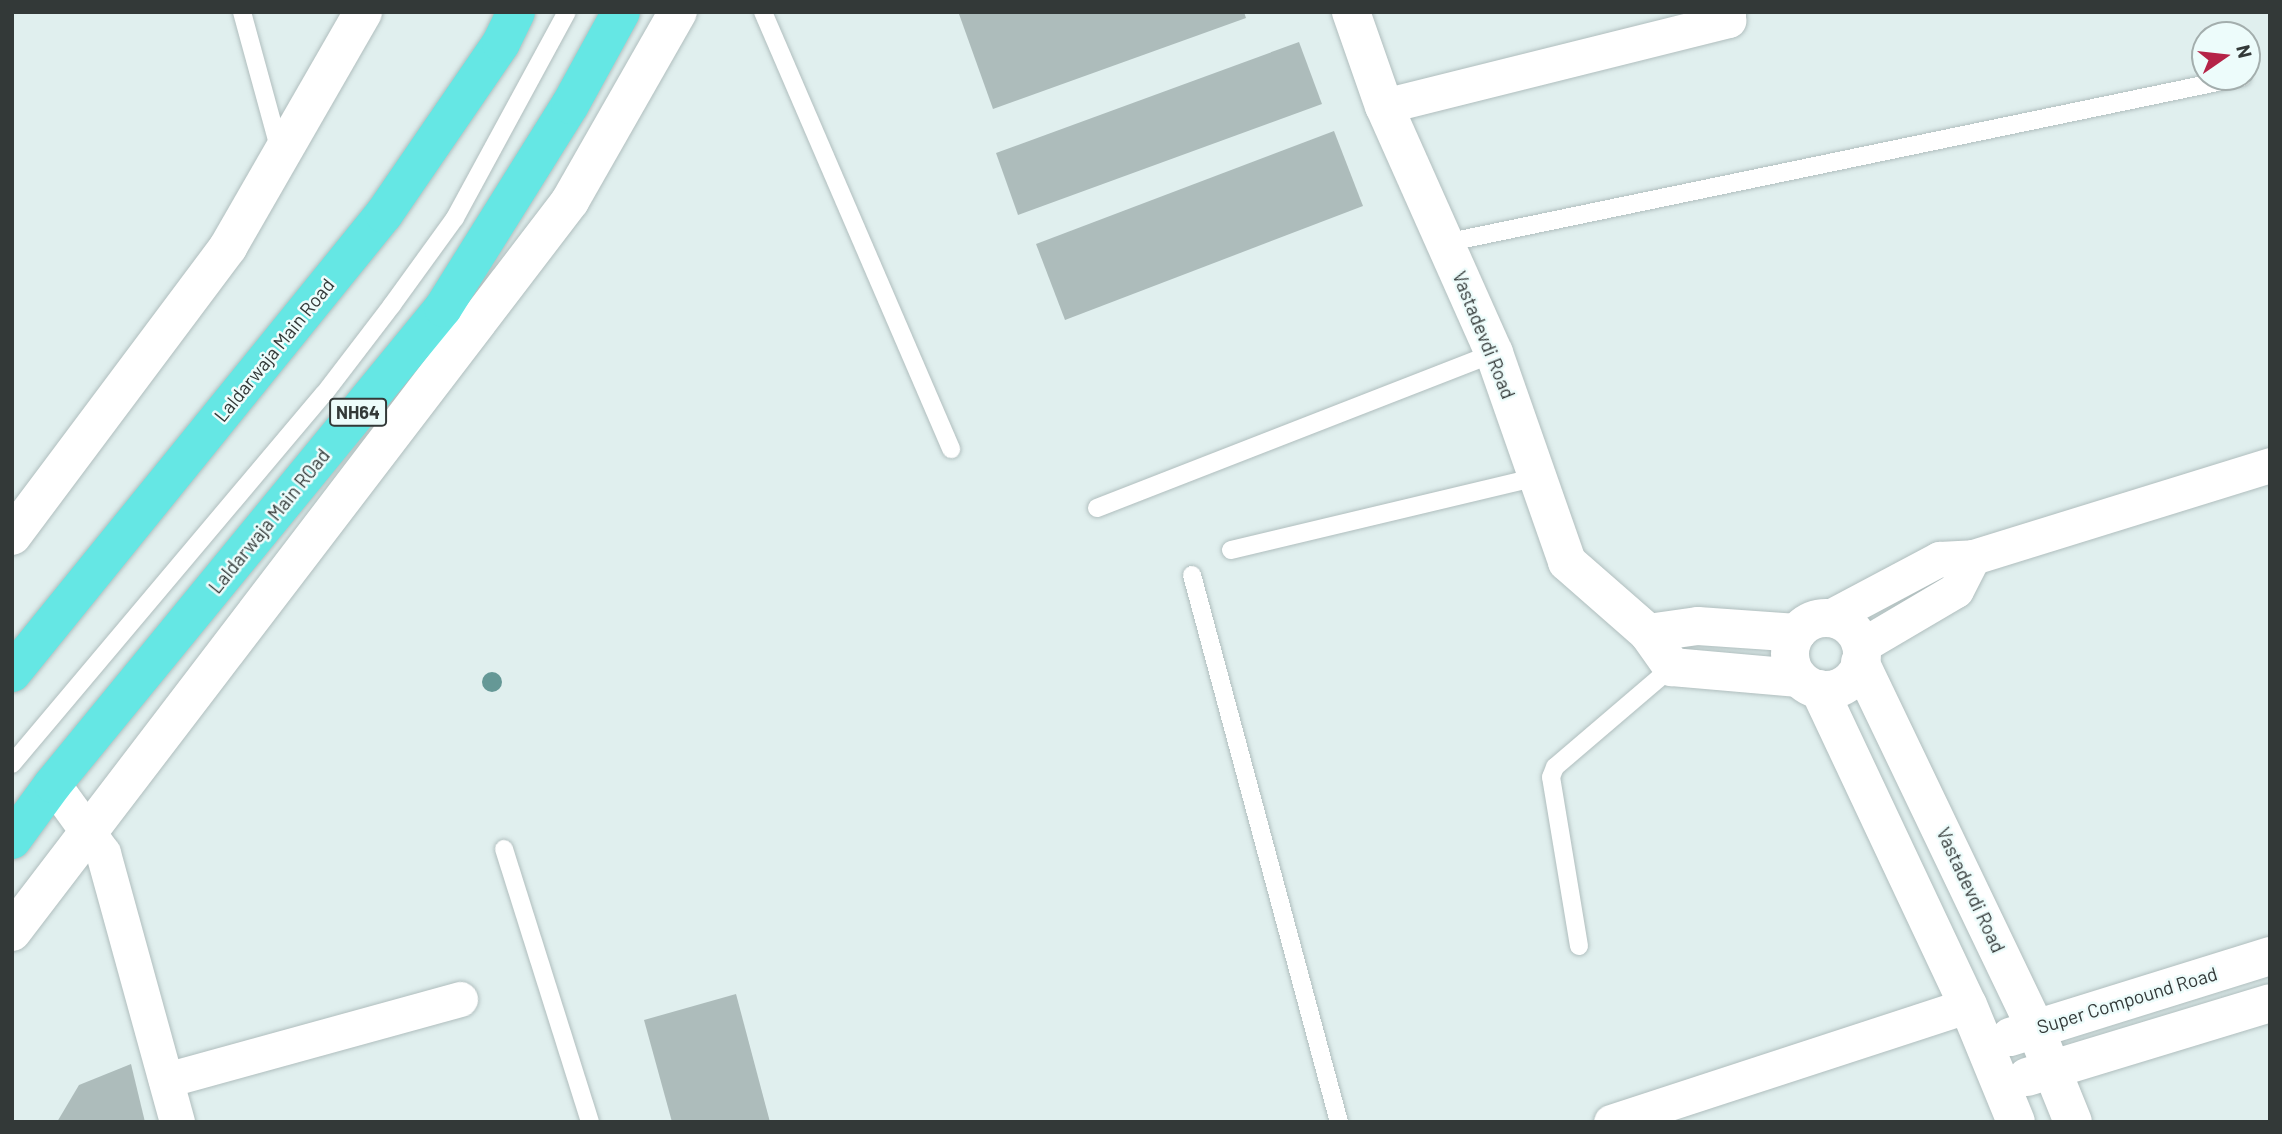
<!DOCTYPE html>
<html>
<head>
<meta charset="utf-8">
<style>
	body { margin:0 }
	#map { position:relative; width:2282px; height:1134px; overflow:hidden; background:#e0efee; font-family:Barlow,sans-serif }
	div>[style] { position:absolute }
	.building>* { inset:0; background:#adbcbb }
	.roads { filter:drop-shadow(0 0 2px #b0bebe) drop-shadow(0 0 2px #b0bebe) }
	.lane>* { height:18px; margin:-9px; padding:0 9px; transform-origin:9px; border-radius:9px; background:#fff }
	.street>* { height:35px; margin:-17.5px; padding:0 17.5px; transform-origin:17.5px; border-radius:17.5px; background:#fff }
	.secondary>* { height:38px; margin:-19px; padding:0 19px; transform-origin:19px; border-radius:19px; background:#fff }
	.secondary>.ring { margin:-19px; padding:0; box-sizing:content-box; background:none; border:38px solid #fff; border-radius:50% }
	.highway>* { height:38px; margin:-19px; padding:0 19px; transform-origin:19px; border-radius:19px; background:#65e7e4 }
	.trees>* { width:20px; height:20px; margin:-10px; border-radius:50%; background:#659896 }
	span { translate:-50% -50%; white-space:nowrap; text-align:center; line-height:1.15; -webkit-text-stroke:5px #edfcfb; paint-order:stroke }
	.shield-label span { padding:2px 5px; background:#edfcfb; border:2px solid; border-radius:5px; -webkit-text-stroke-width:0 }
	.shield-label { font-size:18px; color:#333938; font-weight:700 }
	.street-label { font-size:19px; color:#333938 }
	.frame { position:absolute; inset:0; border:14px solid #333938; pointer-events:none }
	.north { position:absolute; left:2191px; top:21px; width:70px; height:70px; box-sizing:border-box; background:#edfcfb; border:2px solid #a3aead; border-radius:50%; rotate:76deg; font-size:19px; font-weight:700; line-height:28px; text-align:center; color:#333938 }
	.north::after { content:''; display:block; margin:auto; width:24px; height:32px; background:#b52347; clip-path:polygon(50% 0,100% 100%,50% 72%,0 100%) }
</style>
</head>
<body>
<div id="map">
	<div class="building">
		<div style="clip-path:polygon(1244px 12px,1246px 18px,993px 109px,959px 14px)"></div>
		<div style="clip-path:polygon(1299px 42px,1322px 104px,1018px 215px,996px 153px)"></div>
		<div style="clip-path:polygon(1334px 131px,1363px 206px,1065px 320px,1036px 244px)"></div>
		<div style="clip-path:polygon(736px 994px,770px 1122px,672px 1122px,644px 1020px)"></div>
		<div style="clip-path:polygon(131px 1064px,145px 1122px,57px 1122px,79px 1085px)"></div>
	</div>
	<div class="roads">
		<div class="lane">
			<div style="left:242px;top:12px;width:144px;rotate:74.7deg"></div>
			<div style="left:763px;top:12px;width:476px;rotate:66.7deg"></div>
			<div style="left:1445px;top:243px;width:814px;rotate:-11.77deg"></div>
			<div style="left:1097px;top:508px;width:426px;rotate:-21.3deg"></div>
			<div style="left:1231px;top:550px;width:315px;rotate:-13.4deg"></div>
			<div style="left:1192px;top:575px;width:566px;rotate:74.96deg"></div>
			<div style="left:12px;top:764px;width:484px;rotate:-49.9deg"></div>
			<div style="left:324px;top:394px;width:112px;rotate:-52.6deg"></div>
			<div style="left:392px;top:305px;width:107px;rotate:-54.1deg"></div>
			<div style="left:455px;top:218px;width:234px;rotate:-61.5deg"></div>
			<div style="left:504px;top:849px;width:286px;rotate:72.5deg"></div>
			<div style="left:1579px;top:946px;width:171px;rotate:-99.4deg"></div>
			<div style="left:1551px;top:777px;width:11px;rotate:-68deg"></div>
			<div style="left:1555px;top:767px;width:154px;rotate:-40.5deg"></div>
		</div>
		<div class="street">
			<div style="left:1384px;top:106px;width:355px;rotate:-14deg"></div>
			<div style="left:1728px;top:20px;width:8px;rotate:-90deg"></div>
			<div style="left:1828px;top:618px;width:126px;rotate:-28deg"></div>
			<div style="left:1939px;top:559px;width:34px;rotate:-3deg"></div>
			<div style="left:1973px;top:557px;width:311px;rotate:-17.2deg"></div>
			<div style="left:1861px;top:646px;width:110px;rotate:-30.5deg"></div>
			<div style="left:1956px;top:590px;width:37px;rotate:-63deg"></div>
			<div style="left:53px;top:784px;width:85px;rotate:54.1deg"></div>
			<div style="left:103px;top:853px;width:279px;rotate:74.6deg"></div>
			<div style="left:166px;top:1080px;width:305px;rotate:-15.4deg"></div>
			<div style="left:1611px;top:1122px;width:376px;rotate:-18.1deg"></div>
		</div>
		<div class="secondary">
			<div style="left:1351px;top:12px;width:100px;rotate:70.7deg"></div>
			<div style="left:1384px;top:106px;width:270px;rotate:66deg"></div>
			<div style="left:1494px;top:353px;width:221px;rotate:70.7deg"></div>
			<div style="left:1567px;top:562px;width:108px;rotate:41.2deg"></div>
			<div style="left:1648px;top:633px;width:42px;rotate:54.8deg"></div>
			<div style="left:1672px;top:667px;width:127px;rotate:5deg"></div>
			<div style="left:12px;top:536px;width:361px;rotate:-53.2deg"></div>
			<div style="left:228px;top:247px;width:271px;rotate:-60.1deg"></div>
			<div class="ring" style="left:1790px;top:618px;width:34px;height:34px"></div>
			<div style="left:1648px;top:633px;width:50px;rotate:-8deg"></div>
			<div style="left:1698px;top:626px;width:99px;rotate:4deg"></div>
			<div style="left:1860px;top:662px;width:406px;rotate:64.4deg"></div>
			<div style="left:2035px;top:1028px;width:101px;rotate:68deg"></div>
			<div style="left:1819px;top:689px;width:349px;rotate:64.8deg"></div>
			<div style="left:1968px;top:1005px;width:126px;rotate:67.7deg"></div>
			<div style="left:12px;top:932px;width:920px;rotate:-52.64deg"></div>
			<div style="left:570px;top:201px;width:218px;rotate:-60.3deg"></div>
			<div style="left:2010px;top:1037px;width:272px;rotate:-17.3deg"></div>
			<div style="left:2027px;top:1077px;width:254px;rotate:-16.9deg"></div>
		</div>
		<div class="highway">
			<div style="left:12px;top:673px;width:591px;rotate:-50.98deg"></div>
			<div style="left:384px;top:214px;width:207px;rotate:-55.6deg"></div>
			<div style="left:501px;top:43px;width:34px;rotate:-64deg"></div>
			<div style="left:12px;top:840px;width:69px;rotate:-53.8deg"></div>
			<div style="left:53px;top:784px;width:615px;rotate:-50.67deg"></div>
			<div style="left:443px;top:308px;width:239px;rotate:-58deg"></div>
			<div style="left:570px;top:105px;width:106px;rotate:-61.3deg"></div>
		</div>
	</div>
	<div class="trees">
		<div style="left:492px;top:682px"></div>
	</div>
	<div class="shield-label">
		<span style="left:358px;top:412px">NH64</span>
	</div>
	<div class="street-label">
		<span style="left:1484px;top:335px;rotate:68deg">Vastadevdi Road</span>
		<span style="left:274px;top:350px;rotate:-51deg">Laldarwaja Main Road</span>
		<span style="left:269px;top:521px;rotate:-51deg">Laldarwaja Main ROad</span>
		<span style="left:1971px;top:890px;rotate:65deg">Vastadevdi Road</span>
		<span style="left:2127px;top:1000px;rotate:-17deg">Super Compound Road</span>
	</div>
	<div class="frame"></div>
	<div class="north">N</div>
</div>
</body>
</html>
